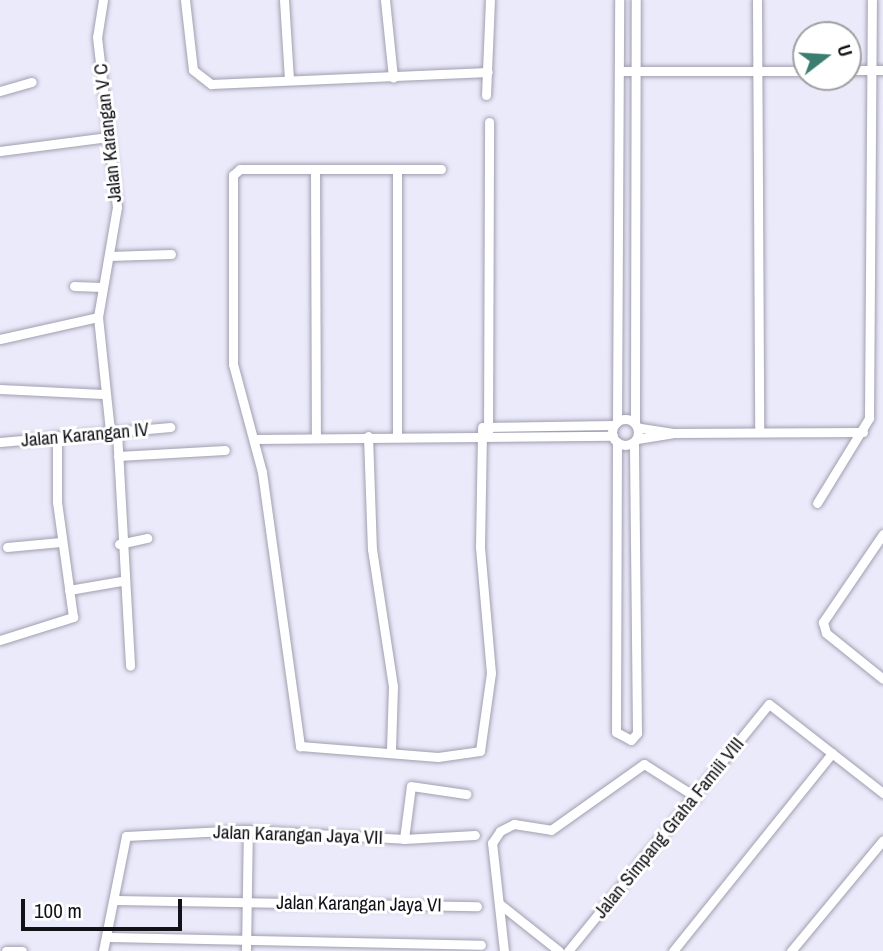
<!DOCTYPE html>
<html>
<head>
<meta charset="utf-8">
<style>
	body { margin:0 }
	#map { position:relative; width:883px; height:951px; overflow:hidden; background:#ebeafb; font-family:"Archivo Narrow",sans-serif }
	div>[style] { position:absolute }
	.roads { filter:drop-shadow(0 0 2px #a09faf) drop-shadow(0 0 2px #a09faf) }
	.street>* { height:9px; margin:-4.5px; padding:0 4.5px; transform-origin:4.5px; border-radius:4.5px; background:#fff }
	.street>.ring { margin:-4.5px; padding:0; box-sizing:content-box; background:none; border:9px solid #fff; border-radius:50% }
	span { translate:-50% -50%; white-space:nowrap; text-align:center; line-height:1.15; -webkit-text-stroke:6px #fff; paint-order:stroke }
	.street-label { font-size:19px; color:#121117 }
	.north { position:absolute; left:792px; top:21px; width:70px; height:70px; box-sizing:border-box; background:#fff; border:2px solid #a0a0a2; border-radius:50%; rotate:73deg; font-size:19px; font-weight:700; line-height:28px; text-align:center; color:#121117 }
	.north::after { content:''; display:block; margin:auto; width:24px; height:32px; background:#3b7e70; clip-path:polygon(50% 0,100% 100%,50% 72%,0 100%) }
	.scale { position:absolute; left:21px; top:899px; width:161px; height:32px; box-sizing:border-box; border:4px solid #121117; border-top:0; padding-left:9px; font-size:21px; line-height:24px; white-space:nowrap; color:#121117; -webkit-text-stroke:5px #fff; paint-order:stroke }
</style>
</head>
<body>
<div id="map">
	<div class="roads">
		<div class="street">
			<div style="left:103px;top:0;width:37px;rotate:99deg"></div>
			<div style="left:97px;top:37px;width:171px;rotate:83.3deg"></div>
			<div style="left:117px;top:207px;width:112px;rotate:99.8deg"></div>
			<div style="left:98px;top:317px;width:116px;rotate:84deg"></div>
			<div style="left:185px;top:0;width:70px;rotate:83.5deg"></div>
			<div style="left:193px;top:70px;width:23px;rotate:38deg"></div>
			<div style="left:211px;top:84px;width:277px;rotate:-2.5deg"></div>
			<div style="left:284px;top:0;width:80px;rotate:86.4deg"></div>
			<div style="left:385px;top:0;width:78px;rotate:84.1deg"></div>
			<div style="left:757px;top:0;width:431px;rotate:89.7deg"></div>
			<div style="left:848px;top:70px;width:35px"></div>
			<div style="left:619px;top:71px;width:187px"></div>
			<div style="left:0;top:91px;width:33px;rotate:-16deg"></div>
			<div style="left:486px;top:95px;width:95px;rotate:-87.6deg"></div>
			<div style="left:0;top:151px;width:109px;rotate:-7.4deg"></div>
			<div style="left:441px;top:169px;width:201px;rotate:180deg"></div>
			<div style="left:240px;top:169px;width:9px;rotate:139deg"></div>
			<div style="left:233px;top:175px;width:189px;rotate:90deg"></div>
			<div style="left:233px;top:364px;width:112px;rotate:75deg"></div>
			<div style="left:262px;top:472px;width:277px;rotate:82.1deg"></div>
			<div style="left:300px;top:746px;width:138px;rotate:4.6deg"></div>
			<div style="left:438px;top:757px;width:42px;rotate:-8.1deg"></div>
			<div style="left:480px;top:751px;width:79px;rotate:-82deg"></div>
			<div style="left:491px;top:673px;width:126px;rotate:-95deg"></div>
			<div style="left:480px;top:547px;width:120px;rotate:-89deg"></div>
			<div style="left:315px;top:170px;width:267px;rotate:89.8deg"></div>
			<div style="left:397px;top:170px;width:265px;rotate:90deg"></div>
			<div style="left:109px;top:256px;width:62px;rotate:-1.8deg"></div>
			<div style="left:74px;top:286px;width:28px;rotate:2deg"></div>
			<div style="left:0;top:339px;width:100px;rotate:-12.7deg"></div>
			<div style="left:0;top:389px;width:103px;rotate:2.8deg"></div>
			<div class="ring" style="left:612px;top:419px;width:17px;height:17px"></div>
			<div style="left:617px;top:422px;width:422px;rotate:-89.7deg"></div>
			<div style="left:635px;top:423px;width:423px;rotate:-89.9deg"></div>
			<div style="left:484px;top:427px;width:130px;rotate:-0.9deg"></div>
			<div style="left:117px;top:432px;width:234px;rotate:86.8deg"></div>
			<div style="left:673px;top:433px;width:190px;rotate:-0.3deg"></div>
			<div style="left:488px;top:435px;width:313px;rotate:-89.8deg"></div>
			<div style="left:368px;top:436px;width:113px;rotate:88deg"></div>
			<div style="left:372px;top:549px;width:139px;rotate:81.3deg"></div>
			<div style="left:393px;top:686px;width:65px;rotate:91.8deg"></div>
			<div style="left:254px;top:439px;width:359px;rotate:-0.5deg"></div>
			<div style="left:637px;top:439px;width:36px;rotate:-9deg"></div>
			<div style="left:673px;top:433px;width:36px;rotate:-171deg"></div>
			<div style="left:0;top:442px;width:171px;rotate:-5deg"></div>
			<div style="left:617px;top:442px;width:290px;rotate:90.2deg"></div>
			<div style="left:616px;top:732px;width:17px;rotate:28deg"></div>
			<div style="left:631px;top:740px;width:9px;rotate:-49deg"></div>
			<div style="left:637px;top:733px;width:291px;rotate:-90.6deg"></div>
			<div style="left:118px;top:456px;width:107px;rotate:-3.2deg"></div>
			<div style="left:817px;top:503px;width:100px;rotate:-58.5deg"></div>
			<div style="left:869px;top:418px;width:418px;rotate:-89.6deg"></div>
			<div style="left:883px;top:534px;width:107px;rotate:124.3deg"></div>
			<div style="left:823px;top:622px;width:11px;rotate:75deg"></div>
			<div style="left:826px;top:633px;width:73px;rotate:38.9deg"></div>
			<div style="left:119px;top:544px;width:29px;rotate:-12deg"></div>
			<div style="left:7px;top:547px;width:54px;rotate:-5.3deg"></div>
			<div style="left:69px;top:590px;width:53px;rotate:-9.8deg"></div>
			<div style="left:0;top:640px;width:77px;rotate:-17.5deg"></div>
			<div style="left:73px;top:617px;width:116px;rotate:-97.9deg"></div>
			<div style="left:57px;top:502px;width:66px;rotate:-90deg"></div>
			<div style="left:404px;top:839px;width:53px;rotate:-82.5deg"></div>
			<div style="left:411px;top:786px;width:56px;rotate:8.3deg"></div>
			<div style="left:116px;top:900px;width:361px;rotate:1deg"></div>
			<div style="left:501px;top:905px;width:74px;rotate:38.4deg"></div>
			<div style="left:109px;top:937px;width:372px;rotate:1.2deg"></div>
			<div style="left:6px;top:951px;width:16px"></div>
			<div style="left:103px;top:951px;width:117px;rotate:-78.7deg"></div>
			<div style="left:126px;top:836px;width:119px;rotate:-2.9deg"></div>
			<div style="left:245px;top:830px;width:159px;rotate:3.2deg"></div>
			<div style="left:404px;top:839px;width:71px;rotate:-3.2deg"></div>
			<div style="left:246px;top:951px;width:121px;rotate:-89.1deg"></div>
			<div style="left:504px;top:951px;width:109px;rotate:-96.3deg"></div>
			<div style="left:492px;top:843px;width:14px;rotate:-56deg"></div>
			<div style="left:500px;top:831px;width:16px;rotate:-27deg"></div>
			<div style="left:514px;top:824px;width:37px;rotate:9deg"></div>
			<div style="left:551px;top:830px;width:114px;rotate:-35.4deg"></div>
			<div style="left:644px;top:764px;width:62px;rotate:32.4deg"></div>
			<div style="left:568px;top:951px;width:318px;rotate:-50.9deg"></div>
			<div style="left:769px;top:704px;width:145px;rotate:38deg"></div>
			<div style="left:673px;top:951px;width:254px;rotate:-51.2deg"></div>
			<div style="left:791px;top:951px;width:144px;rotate:-50.3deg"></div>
		</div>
	</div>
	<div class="street-label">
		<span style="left:108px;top:133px;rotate:-96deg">Jalan Karangan V C</span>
		<span style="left:85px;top:435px;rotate:-5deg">Jalan Karangan IV</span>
		<span style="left:669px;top:828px;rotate:-51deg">Jalan Simpang Graha Famili VIII</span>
		<span style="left:298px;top:835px;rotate:2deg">Jalan Karangan Jaya VII</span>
		<span style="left:359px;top:904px;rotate:1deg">Jalan Karangan Jaya VI</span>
	</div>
	<div class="north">U</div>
	<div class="scale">100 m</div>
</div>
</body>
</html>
